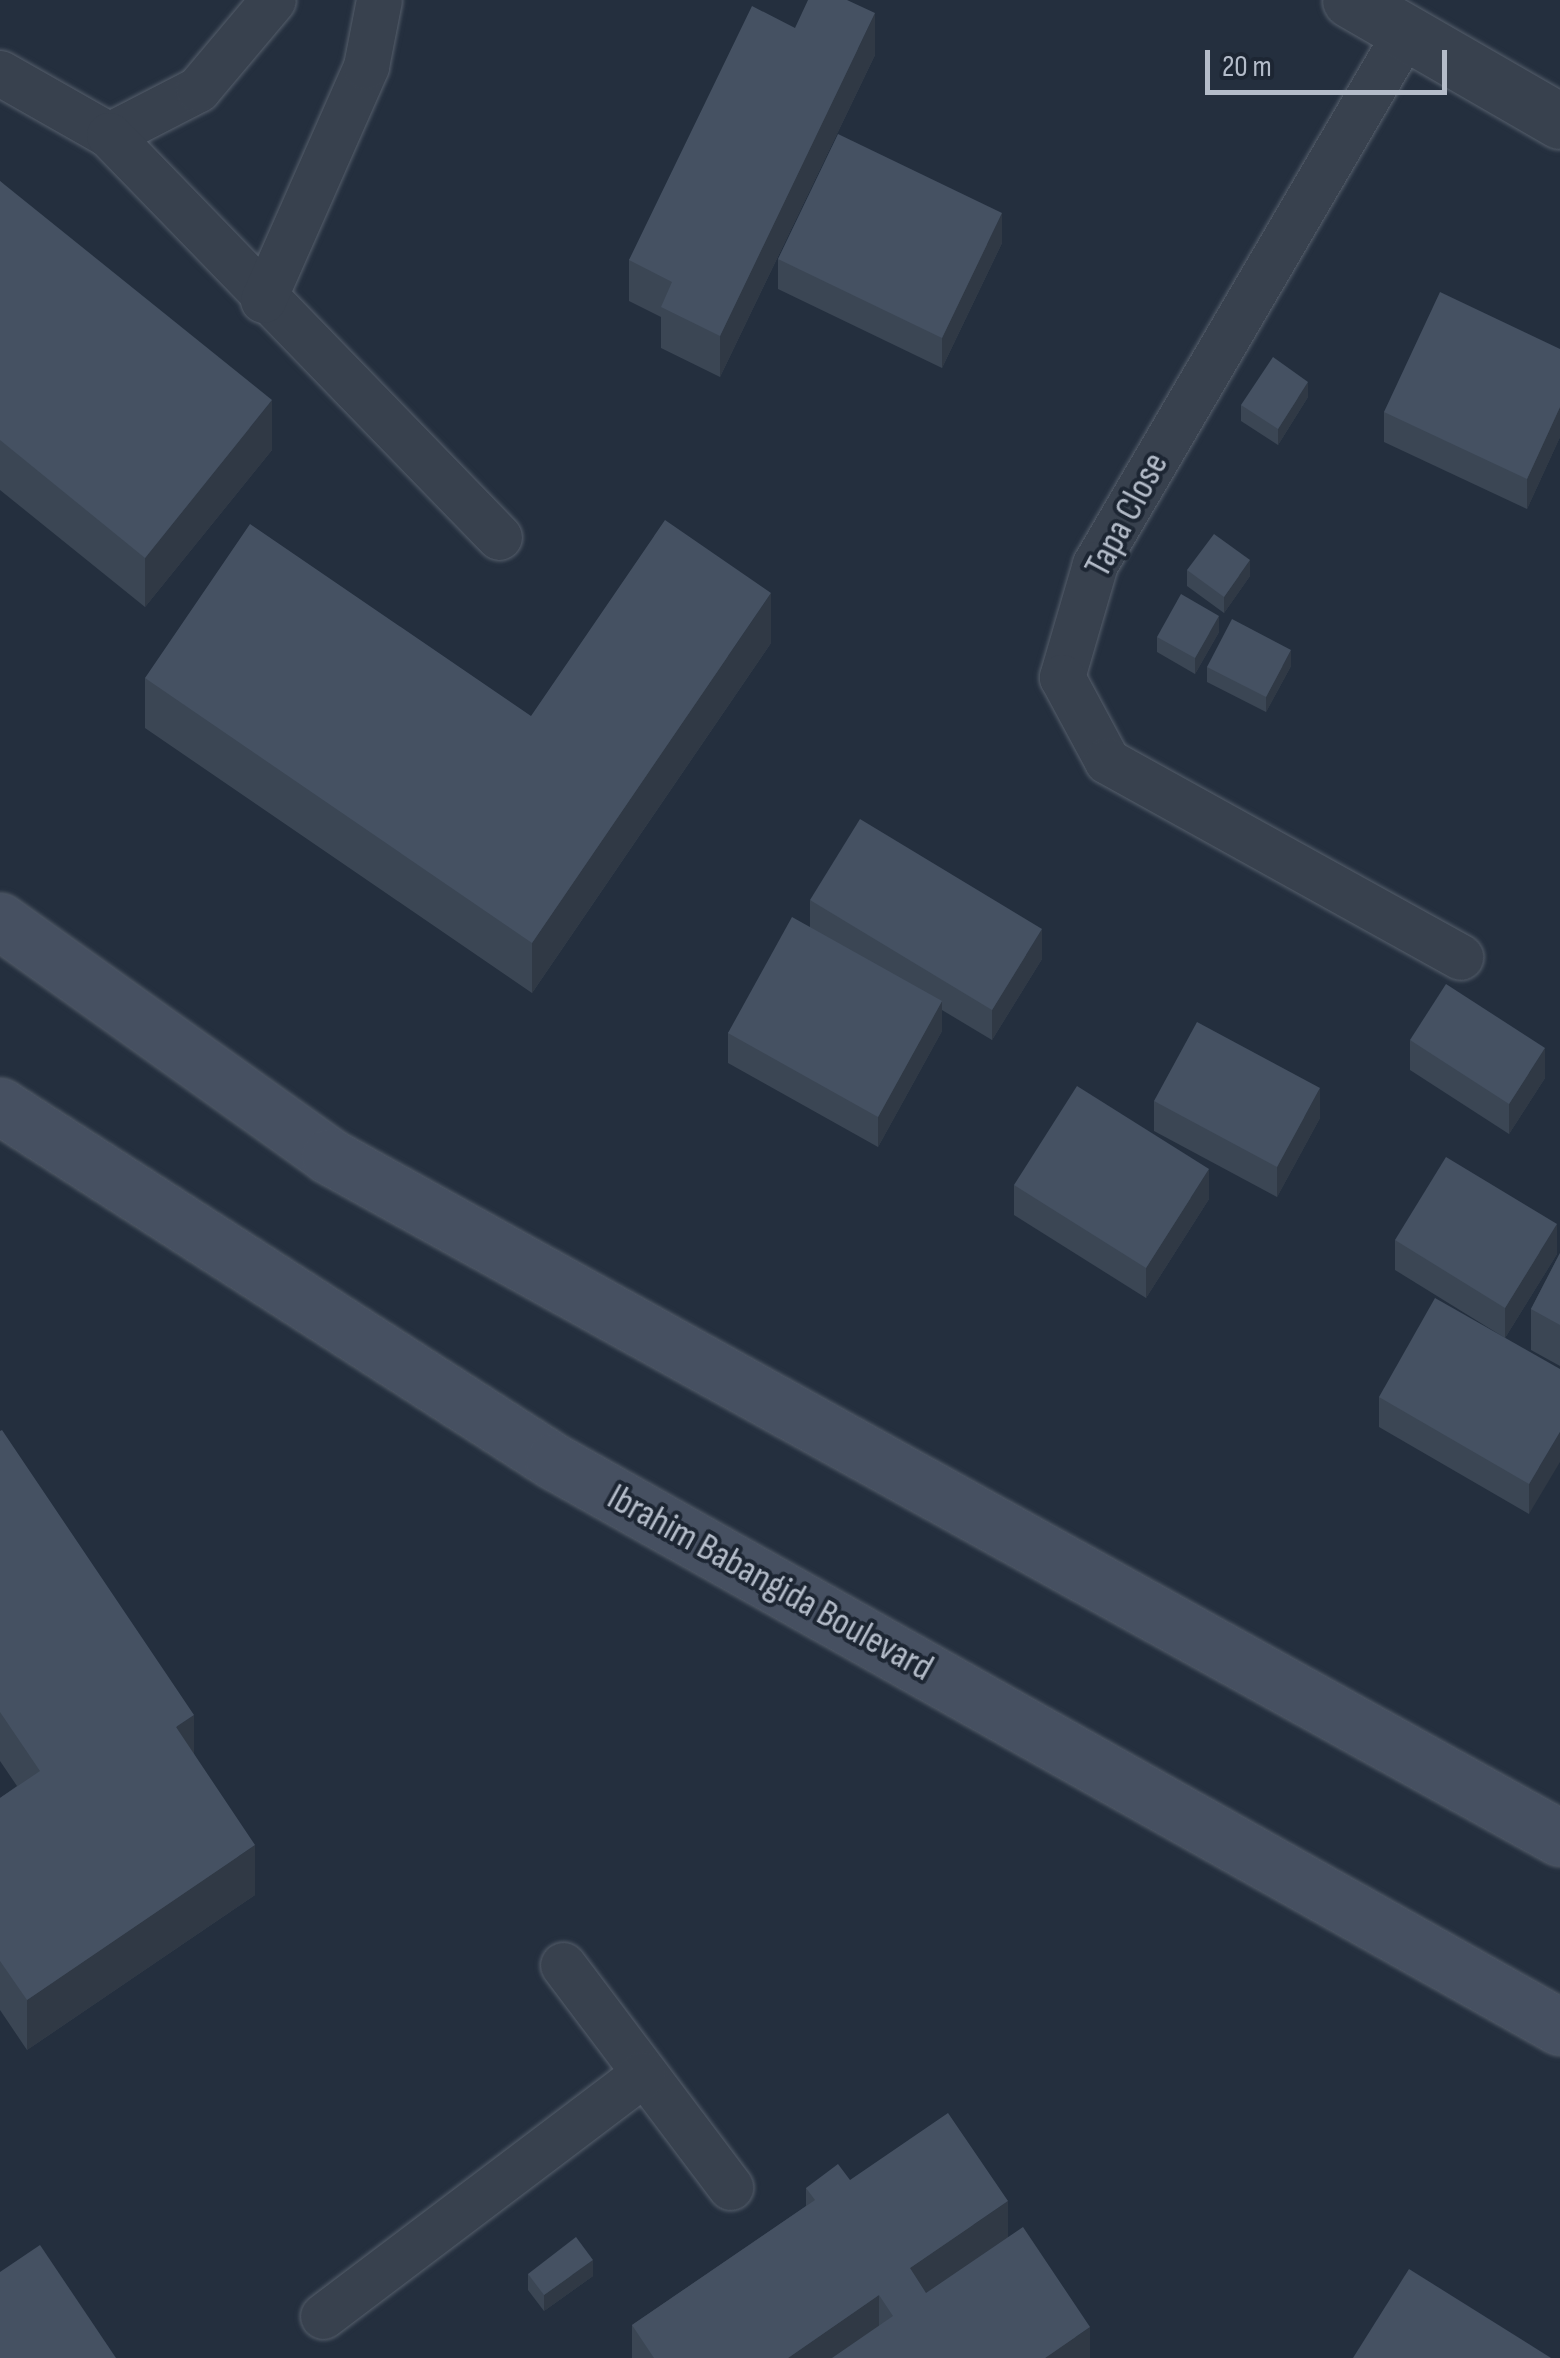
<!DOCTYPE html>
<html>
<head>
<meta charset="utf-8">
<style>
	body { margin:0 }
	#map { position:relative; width:1560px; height:2358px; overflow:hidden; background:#242f3e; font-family:"Sofia Sans Condensed",sans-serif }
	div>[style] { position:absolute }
	.roads { filter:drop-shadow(0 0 2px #565f6c) drop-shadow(0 0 2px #565f6c) }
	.lane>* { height:45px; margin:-22.5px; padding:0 22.5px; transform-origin:22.5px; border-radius:22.5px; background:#38414e }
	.street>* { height:55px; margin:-27.5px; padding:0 27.5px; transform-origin:27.5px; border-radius:27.5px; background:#38414e }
	.secondary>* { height:55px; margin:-27.5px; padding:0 27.5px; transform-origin:27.5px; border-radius:27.5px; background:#465061 }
	.wall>* { inset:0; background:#3b4654 }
	.shaded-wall>* { inset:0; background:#303945 }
	.building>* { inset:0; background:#455162 }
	span { translate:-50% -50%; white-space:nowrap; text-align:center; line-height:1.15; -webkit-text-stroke:8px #1d2633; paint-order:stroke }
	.street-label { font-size:38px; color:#b4bcc9 }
	.scale { position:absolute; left:1205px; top:50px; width:242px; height:45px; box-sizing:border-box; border:5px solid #b4bcc9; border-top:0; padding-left:12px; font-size:30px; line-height:35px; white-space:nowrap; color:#b4bcc9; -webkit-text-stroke:8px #1d2633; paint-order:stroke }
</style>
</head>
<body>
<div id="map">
	<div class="roads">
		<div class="lane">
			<div style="left:1404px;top:35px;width:613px;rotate:120.29deg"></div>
			<div style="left:1095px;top:564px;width:118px;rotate:106.3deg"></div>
			<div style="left:1062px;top:677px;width:95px;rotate:61.8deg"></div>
			<div style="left:1107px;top:761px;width:404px;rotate:29deg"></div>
			<div style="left:0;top:73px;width:125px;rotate:29.6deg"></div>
			<div style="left:109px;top:135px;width:100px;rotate:-27.3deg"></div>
			<div style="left:198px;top:89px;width:116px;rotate:-49.9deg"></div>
			<div style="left:109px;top:135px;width:560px;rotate:45.87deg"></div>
			<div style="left:263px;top:300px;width:256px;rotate:-66.2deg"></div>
			<div style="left:366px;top:66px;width:67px;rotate:-78.9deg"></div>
			<div style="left:563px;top:1965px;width:278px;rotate:53deg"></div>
			<div style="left:323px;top:2316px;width:401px;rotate:-37.1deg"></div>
		</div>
		<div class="street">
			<div style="left:1350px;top:0;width:242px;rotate:30deg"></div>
		</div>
		<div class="secondary">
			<div style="left:0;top:921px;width:404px;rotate:35.5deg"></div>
			<div style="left:329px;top:1156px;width:1407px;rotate:28.99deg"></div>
			<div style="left:0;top:1106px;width:657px;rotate:32.7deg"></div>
			<div style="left:553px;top:1461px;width:1155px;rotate:29.34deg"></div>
		</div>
	</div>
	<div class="wall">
		<div style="clip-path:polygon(795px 28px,875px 55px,720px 377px,661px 348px,661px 317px,629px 301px,629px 260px)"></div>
		<div style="clip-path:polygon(0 181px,272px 450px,145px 607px,0 490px)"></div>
		<div style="clip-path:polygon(1002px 243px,942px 368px,778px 289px,778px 259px)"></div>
		<div style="clip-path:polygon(1560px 349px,1560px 437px,1527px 509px,1384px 442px,1384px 412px)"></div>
		<div style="clip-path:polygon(1308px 397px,1278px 445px,1241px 421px,1241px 405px)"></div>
		<div style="clip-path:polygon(1187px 570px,1250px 576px,1224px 613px,1187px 586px)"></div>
		<div style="clip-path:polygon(1219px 632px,1195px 674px,1157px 652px,1157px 637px)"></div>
		<div style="clip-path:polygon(771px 643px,532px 993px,145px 728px,145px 678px,531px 716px)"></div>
		<div style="clip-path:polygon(1291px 666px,1266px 712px,1207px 682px,1207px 667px)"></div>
		<div style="clip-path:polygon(810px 900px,1042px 959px,992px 1040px,942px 1010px,942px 1031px,878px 1147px,728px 1063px,728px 1033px,810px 928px)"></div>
		<div style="clip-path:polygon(1410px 1040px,1545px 1078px,1509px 1134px,1410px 1070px)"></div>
		<div style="clip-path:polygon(1154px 1101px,1320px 1118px,1277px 1197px,1154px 1131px)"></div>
		<div style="clip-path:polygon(1014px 1185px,1209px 1199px,1146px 1298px,1014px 1215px)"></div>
		<div style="clip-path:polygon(1395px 1240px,1557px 1254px,1505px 1338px,1395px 1270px)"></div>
		<div style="clip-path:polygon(1560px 1253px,1560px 1366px,1531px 1350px,1531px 1309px)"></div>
		<div style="clip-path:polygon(1560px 1369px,1529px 1514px,1379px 1427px,1379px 1397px)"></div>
		<div style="clip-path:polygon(0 1431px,194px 1754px,255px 1895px,27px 2050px,0 2010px,0 1798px,17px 1786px,0 1761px)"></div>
		<div style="clip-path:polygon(850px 2180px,1008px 2237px,1090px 2358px,632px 2358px,632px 2325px,806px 2206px,806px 2188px)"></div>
		<div style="clip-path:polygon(528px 2274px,593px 2276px,544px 2311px,528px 2290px)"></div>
	</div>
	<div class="shaded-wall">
		<div style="clip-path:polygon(875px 13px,875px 55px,720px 377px,720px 336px)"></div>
		<div style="clip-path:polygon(1002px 213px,1002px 243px,942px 368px,942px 338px)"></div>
		<div style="clip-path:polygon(1308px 382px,1308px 397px,1278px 445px,1278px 429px)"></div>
		<div style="clip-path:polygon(272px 400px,272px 450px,145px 607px,145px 558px)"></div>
		<div style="clip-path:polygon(1560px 407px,1560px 437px,1527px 509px,1527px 479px)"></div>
		<div style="clip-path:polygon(1250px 560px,1250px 576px,1224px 613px,1224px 597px)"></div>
		<div style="clip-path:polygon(771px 593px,771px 643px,532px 993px,532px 943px)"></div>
		<div style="clip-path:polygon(1219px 616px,1219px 632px,1195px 674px,1195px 658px)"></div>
		<div style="clip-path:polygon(1291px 650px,1291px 666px,1266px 712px,1266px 697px)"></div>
		<div style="clip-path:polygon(1042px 929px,1042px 959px,992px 1040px,992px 1010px)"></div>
		<div style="clip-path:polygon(942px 1001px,942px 1031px,878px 1147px,878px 1117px)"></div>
		<div style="clip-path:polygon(1545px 1048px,1545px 1078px,1509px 1134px,1509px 1104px)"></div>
		<div style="clip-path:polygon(1320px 1088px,1320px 1118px,1277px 1197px,1277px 1167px)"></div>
		<div style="clip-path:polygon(1209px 1169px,1209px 1199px,1146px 1298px,1146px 1268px)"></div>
		<div style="clip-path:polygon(1557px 1224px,1557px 1254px,1505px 1338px,1505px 1308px)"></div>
		<div style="clip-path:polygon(1560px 1432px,1560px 1462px,1529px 1514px,1529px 1484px)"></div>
		<div style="clip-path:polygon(194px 1715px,194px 1764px,176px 1727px)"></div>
		<div style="clip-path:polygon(255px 1845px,255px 1895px,27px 2050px,27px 2000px)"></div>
		<div style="clip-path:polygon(1008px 2201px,1008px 2250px,910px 2318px,910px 2268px)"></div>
		<div style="clip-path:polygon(593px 2260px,593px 2276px,544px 2311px,544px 2295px)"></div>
		<div style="clip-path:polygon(879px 2295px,879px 2345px,860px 2358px,788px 2358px)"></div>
		<div style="clip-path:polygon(1090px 2327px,1090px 2358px,1045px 2358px)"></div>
	</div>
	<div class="building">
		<div style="clip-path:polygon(808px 0,847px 0,875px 13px,720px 336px,661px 307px,672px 282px,629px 260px,752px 6px,795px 28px)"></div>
		<div style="clip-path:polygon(838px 134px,1002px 213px,942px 338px,778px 259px)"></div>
		<div style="clip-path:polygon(0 181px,272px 400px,145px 558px,0 440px)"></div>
		<div style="clip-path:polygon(1440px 292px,1560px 349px,1560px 407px,1527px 479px,1384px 412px)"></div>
		<div style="clip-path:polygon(1273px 357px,1308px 382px,1278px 429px,1241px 405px)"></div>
		<div style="clip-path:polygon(665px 520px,771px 593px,532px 943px,145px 678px,250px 524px,531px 716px)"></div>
		<div style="clip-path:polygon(1214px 534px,1250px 560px,1224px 597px,1187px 570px)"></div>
		<div style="clip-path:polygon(1181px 594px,1219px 616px,1195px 658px,1157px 637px)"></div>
		<div style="clip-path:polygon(1232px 619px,1291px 650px,1266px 697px,1207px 667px)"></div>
		<div style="clip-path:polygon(860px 819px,1042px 929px,992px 1010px,810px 900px)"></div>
		<div style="clip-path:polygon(792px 917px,942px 1001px,878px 1117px,728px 1033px)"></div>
		<div style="clip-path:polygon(1446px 984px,1545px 1048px,1509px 1104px,1410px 1040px)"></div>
		<div style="clip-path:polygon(1197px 1022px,1320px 1088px,1277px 1167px,1154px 1101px)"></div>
		<div style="clip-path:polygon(1077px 1086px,1209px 1169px,1146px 1268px,1014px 1185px)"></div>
		<div style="clip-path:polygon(1446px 1157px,1557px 1224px,1505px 1308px,1395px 1240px)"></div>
		<div style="clip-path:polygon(1560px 1253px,1560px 1325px,1531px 1309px)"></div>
		<div style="clip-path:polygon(1435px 1298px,1560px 1369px,1560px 1432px,1529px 1484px,1379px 1397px)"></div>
		<div style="clip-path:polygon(2px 1430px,194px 1715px,176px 1727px,255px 1845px,27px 2000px,0 1961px,0 1798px,40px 1771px,0 1712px,0 1431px)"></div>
		<div style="clip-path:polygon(948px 2113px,1008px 2201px,910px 2268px,926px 2293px,1023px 2227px,1090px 2327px,1045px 2358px,832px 2358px,893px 2316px,879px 2295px,788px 2358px,654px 2358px,632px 2325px,815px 2200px,806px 2188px,838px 2164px,850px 2180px)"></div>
		<div style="clip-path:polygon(576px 2237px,593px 2260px,544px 2295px,528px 2274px)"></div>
		<div style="clip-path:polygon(40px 2245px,116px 2358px,0 2358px,0 2272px)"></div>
		<div style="clip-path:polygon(1409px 2269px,1551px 2358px,1353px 2358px)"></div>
	</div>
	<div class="street-label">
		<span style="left:1127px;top:515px;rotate:-62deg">Tapa Close</span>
		<span style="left:770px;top:1583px;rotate:29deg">Ibrahim Babangida Boulevard</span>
	</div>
	<div class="scale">20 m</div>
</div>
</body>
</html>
